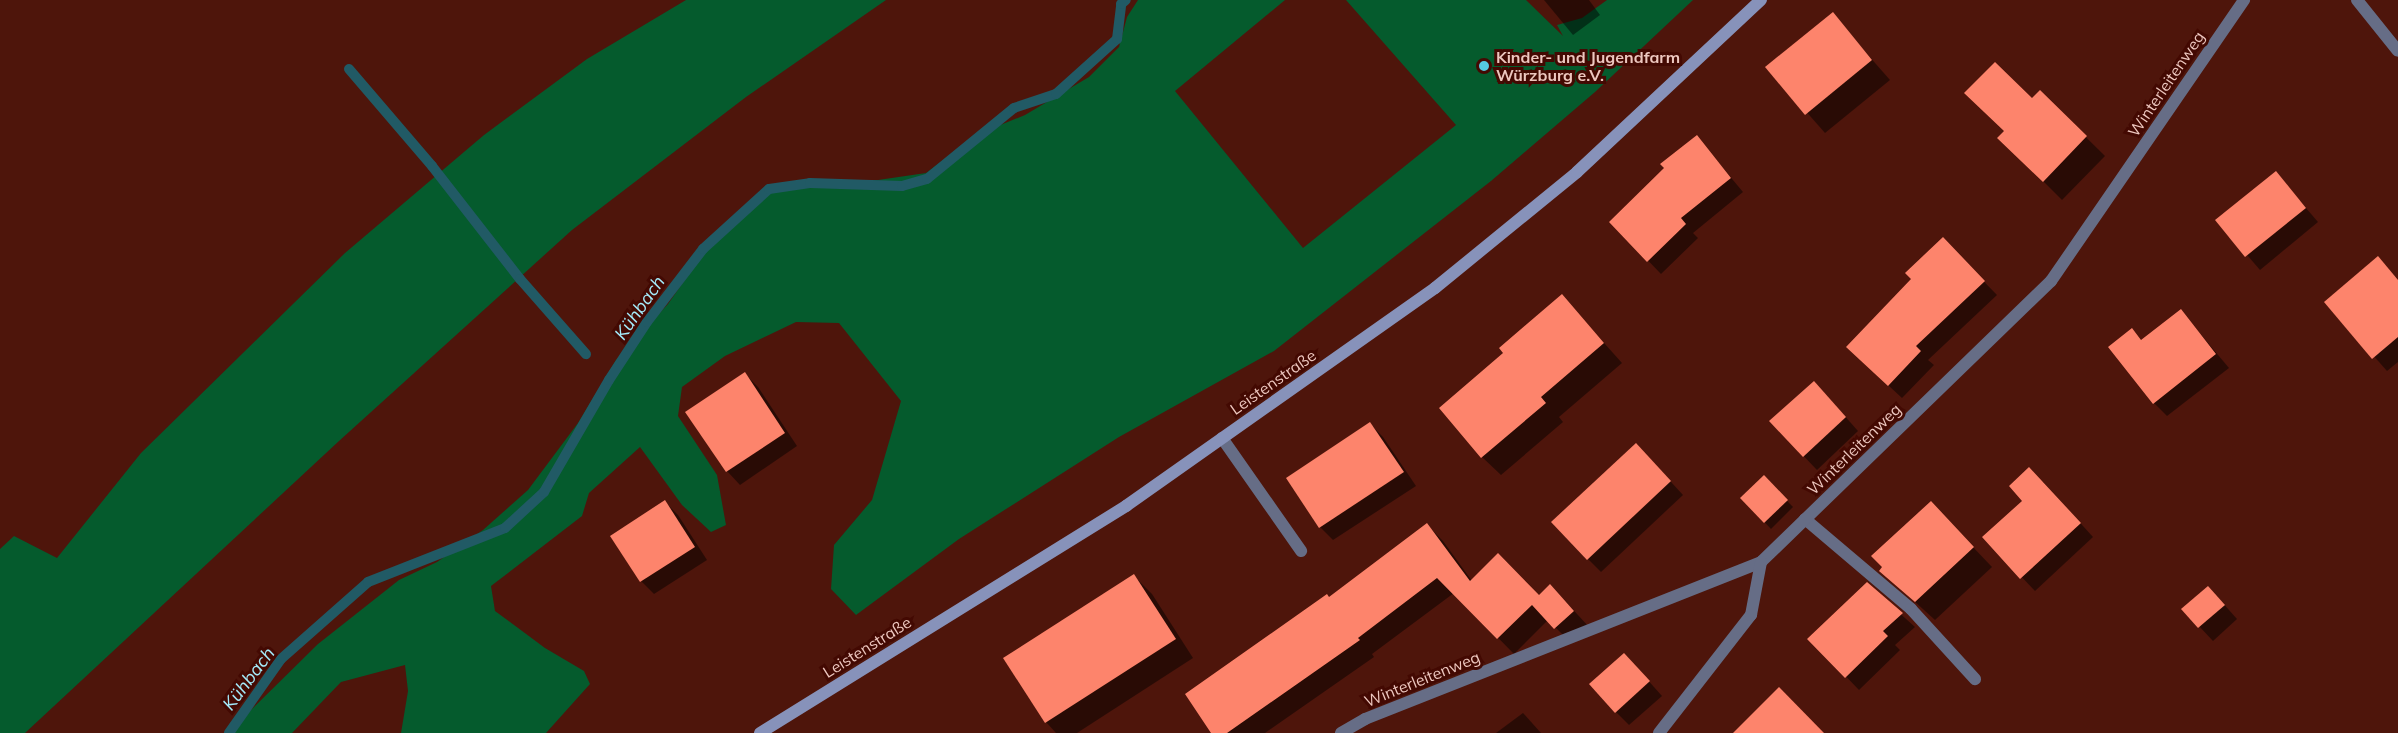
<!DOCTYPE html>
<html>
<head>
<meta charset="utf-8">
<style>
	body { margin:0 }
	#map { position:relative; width:2398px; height:733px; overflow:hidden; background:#4e150b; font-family:Mulish,sans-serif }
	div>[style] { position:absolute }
	.green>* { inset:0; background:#055b2d }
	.shadow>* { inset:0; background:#0007 }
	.stream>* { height:10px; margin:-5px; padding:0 5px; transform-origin:5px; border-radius:5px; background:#215a65 }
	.building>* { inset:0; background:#fd846c }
	.service>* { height:12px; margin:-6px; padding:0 6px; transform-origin:6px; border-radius:6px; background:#666d86 }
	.minor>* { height:12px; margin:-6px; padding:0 6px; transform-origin:6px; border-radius:6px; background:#666d86 }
	.secondary>* { height:12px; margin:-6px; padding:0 6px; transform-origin:6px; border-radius:6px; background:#8792ba }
	.dots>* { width:16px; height:16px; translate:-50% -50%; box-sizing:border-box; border:3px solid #430902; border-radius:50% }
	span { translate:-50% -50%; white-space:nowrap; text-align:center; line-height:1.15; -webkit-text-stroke:6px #430902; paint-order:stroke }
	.poi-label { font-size:16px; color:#edc7bf; font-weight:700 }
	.left { translate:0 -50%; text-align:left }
	.street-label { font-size:16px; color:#edc7bf }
	.water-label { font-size:18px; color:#a4ebfa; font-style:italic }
</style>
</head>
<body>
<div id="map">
	<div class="green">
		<div style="clip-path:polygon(686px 0,886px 0,746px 97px,572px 230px,339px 441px,25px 733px,0 733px,0 549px,14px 536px,57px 558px,141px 453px,345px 253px,484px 135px,587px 59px)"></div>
		<div style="clip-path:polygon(1138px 0,1285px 0,1175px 91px,1303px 248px,1456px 125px,1346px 0,1526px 0,1563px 36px,1557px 25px,1582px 18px,1607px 0,1693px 0,1595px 92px,1491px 181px,1274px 351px,1119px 437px,959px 539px,856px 615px,831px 589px,834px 545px,872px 500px,901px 401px,839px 323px,796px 322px,725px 356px,682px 387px,678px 416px,717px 475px,726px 525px,711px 532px,682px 505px,640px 447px,589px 493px,582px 516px,491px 586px,495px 611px,545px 648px,584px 671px,590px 684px,546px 733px,401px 733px,408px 691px,405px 665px,341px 682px,292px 733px,234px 733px,250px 711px,318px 644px,399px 580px,437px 562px,483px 530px,528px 490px,578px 423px,616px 360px,668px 304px,722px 227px,755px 196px,818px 180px,878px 180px,926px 173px,976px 135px,1025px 115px,1089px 77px,1119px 47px,1127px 17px)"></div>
	</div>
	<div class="shadow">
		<div style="clip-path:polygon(1544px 0,1589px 0,1600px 15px,1573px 35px)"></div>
		<div style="clip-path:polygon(1832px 14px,1890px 80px,1825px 133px,1767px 67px)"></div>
		<div style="clip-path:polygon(2040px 92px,2105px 156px,2062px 200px,2000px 138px)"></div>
		<div style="clip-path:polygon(1697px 137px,1743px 192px,1693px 233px,1698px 238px,1661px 274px,1611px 222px)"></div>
		<div style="clip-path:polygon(2276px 173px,2318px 222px,2260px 270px,2217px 220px)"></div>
		<div style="clip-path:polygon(1956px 253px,1997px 295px,1928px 360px,1934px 365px,1902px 398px,1861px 360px)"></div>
		<div style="clip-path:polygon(2398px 280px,2398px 362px,2387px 371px,2326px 302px)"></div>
		<div style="clip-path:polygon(1562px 296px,1622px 363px,1559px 417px,1563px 422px,1501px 475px,1482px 457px,1505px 353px)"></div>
		<div style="clip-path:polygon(2181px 311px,2229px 368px,2167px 416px,2154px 403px,2142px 342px)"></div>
		<div style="clip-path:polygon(745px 374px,758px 387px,797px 446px,740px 485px,727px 471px)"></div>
		<div style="clip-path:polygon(1827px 396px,1858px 431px,1817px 470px,1771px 422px)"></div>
		<div style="clip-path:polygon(1370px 424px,1383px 437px,1416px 486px,1333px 540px,1320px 527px)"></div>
		<div style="clip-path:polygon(1649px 458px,1683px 495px,1601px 572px,1588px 559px)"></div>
		<div style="clip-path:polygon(1764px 477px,1793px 507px,1771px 529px,1742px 498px)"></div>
		<div style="clip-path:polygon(2043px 482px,2093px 537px,2035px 591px,1984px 537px)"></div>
		<div style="clip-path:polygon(665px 502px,678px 515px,707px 560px,654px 594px,641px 581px)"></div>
		<div style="clip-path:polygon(1949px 522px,1992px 567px,1935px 620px,1881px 571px)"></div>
		<div style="clip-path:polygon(1427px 525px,1443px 541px,1472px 581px,1566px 602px,1589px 627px,1571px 643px,1548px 620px,1514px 654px,1454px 593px,1372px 654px,1374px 657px,1265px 733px,1213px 733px,1330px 599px)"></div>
		<div style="clip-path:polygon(1134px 576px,1152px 594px,1193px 658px,1077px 733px,1056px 733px,1046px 722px)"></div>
		<div style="clip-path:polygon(1867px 584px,1915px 627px,1895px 645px,1900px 650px,1859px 690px,1810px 639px)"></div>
		<div style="clip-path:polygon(2221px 601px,2237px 619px,2213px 641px,2183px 609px)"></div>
		<div style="clip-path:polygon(1637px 668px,1662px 696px,1629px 725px,1616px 712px)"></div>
		<div style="clip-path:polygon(1523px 713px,1541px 733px,1496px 733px)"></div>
	</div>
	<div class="stream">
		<div style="left:349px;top:69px;width:128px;rotate:49.4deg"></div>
		<div style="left:432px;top:166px;width:143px;rotate:52.1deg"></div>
		<div style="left:520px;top:279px;width:100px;rotate:48.7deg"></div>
		<div style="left:229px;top:733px;width:90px;rotate:-54.9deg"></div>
		<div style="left:281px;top:659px;width:116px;rotate:-41.5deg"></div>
		<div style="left:368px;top:582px;width:147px;rotate:-21.5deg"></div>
		<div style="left:505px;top:528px;width:53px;rotate:-42.7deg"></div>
		<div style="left:544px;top:492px;width:129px;rotate:-59.9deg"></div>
		<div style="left:609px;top:380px;width:69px;rotate:-56.8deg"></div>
		<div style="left:647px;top:322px;width:92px;rotate:-52.5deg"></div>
		<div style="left:703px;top:249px;width:89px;rotate:-42.3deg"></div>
		<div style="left:769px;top:189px;width:41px;rotate:-8.3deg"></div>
		<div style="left:810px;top:183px;width:92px;rotate:1.9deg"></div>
		<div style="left:902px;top:186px;width:26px;rotate:-16deg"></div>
		<div style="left:927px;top:179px;width:112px;rotate:-39.2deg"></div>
		<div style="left:1014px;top:108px;width:44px;rotate:-18.4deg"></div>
		<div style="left:1056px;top:94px;width:82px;rotate:-42deg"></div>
		<div style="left:1117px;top:39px;width:35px;rotate:-83deg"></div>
		<div style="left:1121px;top:4px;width:6px;rotate:-39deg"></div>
	</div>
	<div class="building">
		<div style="clip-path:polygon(1833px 12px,1872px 60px,1805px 115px,1765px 67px)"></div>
		<div style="clip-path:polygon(1995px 62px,2032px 98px,2040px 90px,2087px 136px,2043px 182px,1997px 138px,2004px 131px,1964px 93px)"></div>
		<div style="clip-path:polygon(1697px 135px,1731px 178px,1681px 218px,1686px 224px,1647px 262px,1609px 222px,1664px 168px,1660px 164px)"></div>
		<div style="clip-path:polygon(2276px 171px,2306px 208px,2245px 257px,2215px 220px)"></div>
		<div style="clip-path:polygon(1943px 237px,1985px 281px,1916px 346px,1921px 351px,1888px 386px,1846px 347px,1911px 279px,1905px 273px)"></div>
		<div style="clip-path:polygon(2378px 256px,2398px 280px,2398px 337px,2372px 359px,2324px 302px)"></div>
		<div style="clip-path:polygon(1562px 294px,1604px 343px,1541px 397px,1546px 403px,1481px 458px,1439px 408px,1503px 353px,1499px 348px)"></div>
		<div style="clip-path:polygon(2181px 309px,2216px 354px,2153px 404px,2108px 347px,2132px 328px,2141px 340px)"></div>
		<div style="clip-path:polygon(745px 372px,785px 433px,726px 472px,685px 412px)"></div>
		<div style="clip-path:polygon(1814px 381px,1846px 417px,1803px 457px,1769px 421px)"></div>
		<div style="clip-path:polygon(1370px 422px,1404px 472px,1319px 528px,1286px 478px)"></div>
		<div style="clip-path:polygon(1636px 443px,1671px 481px,1587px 560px,1551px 522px)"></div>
		<div style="clip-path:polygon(2029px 467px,2081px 523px,2020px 579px,1982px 537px,2022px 501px,2009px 486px)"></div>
		<div style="clip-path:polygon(1764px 475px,1788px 500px,1764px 523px,1740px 498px)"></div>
		<div style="clip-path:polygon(665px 500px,695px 547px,640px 582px,610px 536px)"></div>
		<div style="clip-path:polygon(1931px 501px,1974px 547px,1915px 602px,1879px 571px,1882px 567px,1871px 556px)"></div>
		<div style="clip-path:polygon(1427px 523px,1470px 581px,1498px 553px,1539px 595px,1550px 584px,1574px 611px,1554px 629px,1532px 605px,1497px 639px,1437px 578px,1358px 638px,1360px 640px,1227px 733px,1211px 733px,1185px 694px,1327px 594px,1329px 597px)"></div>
		<div style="clip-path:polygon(1134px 574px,1176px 639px,1045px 723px,1003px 658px)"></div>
		<div style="clip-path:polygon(1867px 582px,1903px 613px,1883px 631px,1888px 636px,1845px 678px,1807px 639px)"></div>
		<div style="clip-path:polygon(2208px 586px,2225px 605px,2198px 628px,2181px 609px)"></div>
		<div style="clip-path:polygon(1624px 653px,1650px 681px,1615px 713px,1589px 684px)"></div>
		<div style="clip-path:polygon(1779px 687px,1824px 733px,1733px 733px)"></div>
	</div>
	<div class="service">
		<div style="left:1222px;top:438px;width:138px;rotate:55deg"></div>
		<div style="left:1805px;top:519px;width:139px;rotate:40.3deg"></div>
		<div style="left:1911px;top:609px;width:95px;rotate:47.6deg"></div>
	</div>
	<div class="minor">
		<div style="left:2357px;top:0;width:65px;rotate:51.2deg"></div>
		<div style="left:1341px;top:733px;width:28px;rotate:-30deg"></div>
		<div style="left:1365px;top:719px;width:426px;rotate:-21.6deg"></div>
		<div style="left:1761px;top:562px;width:404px;rotate:-44.1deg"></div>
		<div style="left:2051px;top:281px;width:341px;rotate:-55.5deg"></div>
		<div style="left:1659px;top:733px;width:150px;rotate:-52.1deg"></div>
		<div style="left:1751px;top:615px;width:54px;rotate:-79.3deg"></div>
	</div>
	<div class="secondary">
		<div style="left:760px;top:733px;width:431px;rotate:-31.8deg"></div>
		<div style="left:1126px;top:506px;width:378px;rotate:-35.2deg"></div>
		<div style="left:1435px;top:288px;width:183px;rotate:-39.2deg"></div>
		<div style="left:1577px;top:172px;width:252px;rotate:-43.1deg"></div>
	</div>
	<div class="dots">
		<div style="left:1484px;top:66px;background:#55cae0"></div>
	</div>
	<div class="poi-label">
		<span class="left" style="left:1496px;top:66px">Kinder- und Jugendfarm<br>Würzburg e.V.</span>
	</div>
	<div class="street-label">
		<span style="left:2166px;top:84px;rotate:-56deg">Winterleitenweg</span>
		<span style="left:1273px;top:382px;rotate:-35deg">Leistenstraße</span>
		<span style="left:1854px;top:449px;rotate:-44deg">Winterleitenweg</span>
		<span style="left:867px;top:647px;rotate:-32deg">Leistenstraße</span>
		<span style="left:1422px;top:679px;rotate:-22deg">Winterleitenweg</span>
	</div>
	<div class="water-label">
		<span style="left:640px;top:308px;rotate:-55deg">Kühbach</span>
		<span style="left:249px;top:679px;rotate:-53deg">Kühbach</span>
	</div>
</div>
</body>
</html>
